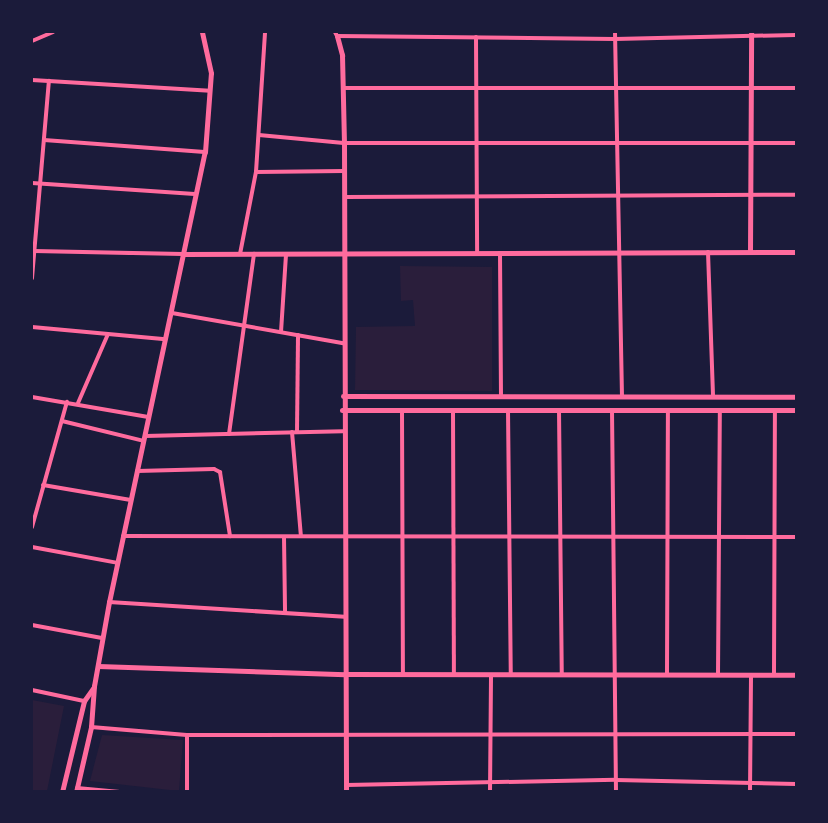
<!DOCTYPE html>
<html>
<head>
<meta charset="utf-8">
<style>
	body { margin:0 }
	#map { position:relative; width:828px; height:823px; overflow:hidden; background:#1b1b3a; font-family:Arial,sans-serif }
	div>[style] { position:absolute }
	.green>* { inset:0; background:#2a1e3b }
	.minor>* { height:4px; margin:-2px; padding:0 2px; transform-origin:2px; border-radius:2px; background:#ff6b9d }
	.tertiary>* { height:5px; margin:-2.5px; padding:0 2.5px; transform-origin:2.5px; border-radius:2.5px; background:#ff6b9d }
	span { translate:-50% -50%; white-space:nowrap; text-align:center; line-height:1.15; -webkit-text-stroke:5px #1b1b3a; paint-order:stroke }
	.frame { position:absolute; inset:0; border:33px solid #1b1b3a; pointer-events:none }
</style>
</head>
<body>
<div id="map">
	<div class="green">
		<div style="clip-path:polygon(400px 266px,492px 267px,492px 391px,355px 390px,356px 327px,415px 326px,413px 300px,401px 301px)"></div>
		<div style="clip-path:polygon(32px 700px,64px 706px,47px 791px,32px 791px)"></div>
		<div style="clip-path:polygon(102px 735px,183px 740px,179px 791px,90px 781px)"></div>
	</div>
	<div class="minor">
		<div style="left:335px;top:32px;width:4px;rotate:63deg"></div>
		<div style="left:337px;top:36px;width:278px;rotate:0.6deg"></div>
		<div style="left:615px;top:39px;width:181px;rotate:-1.3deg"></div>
		<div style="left:615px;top:32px;width:365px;rotate:88.9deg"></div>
		<div style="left:476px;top:37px;width:216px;rotate:89.7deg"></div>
		<div style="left:32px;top:41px;width:23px;rotate:-23deg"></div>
		<div style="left:32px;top:80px;width:178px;rotate:3.5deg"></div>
		<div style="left:343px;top:88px;width:453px"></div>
		<div style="left:259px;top:135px;width:85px;rotate:5.4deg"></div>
		<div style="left:344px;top:143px;width:452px"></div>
		<div style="left:44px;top:140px;width:161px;rotate:4.3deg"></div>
		<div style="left:256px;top:172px;width:88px;rotate:-0.7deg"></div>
		<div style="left:32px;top:183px;width:163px;rotate:3.9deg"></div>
		<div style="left:345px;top:197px;width:451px;rotate:-0.3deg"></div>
		<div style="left:34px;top:251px;width:149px;rotate:1.2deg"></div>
		<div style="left:708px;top:252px;width:145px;rotate:88deg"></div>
		<div style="left:500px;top:253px;width:143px;rotate:89.6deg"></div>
		<div style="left:240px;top:254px;width:84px;rotate:-79deg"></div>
		<div style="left:256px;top:172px;width:140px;rotate:-86.3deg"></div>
		<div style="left:32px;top:278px;width:198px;rotate:-85.1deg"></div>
		<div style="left:172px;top:313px;width:174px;rotate:10deg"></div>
		<div style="left:32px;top:327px;width:134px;rotate:5.2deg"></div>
		<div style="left:281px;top:332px;width:78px;rotate:-86.3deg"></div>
		<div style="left:32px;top:397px;width:118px;rotate:9.8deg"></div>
		<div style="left:78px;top:403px;width:75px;rotate:-66.5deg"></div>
		<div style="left:402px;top:410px;width:264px;rotate:89.8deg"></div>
		<div style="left:453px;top:410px;width:265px;rotate:89.8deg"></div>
		<div style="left:508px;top:410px;width:265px;rotate:89.4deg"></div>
		<div style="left:559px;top:410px;width:265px;rotate:89.4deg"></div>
		<div style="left:612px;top:410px;width:382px;rotate:89.4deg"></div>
		<div style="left:62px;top:421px;width:84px;rotate:13.7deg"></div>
		<div style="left:292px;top:432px;width:104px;rotate:85.1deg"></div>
		<div style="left:297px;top:432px;width:97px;rotate:-89.4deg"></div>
		<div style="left:229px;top:434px;width:182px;rotate:-82.1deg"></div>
		<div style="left:145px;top:436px;width:198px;rotate:-1.4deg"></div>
		<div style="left:137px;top:471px;width:77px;rotate:-1.5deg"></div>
		<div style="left:214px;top:469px;width:7px;rotate:27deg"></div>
		<div style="left:220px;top:472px;width:65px;rotate:81.1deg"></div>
		<div style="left:43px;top:485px;width:89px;rotate:9.7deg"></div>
		<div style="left:32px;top:527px;width:130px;rotate:-74.4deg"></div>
		<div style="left:123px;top:536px;width:673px;rotate:0.09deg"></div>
		<div style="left:284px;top:537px;width:76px;rotate:89.2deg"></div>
		<div style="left:32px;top:547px;width:87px;rotate:10.5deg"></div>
		<div style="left:109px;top:602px;width:236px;rotate:3.6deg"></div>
		<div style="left:32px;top:625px;width:71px;rotate:10.5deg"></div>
		<div style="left:667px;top:675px;width:265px;rotate:-89.8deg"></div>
		<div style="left:718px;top:675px;width:265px;rotate:-89.6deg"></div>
		<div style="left:774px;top:675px;width:265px;rotate:-89.8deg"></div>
		<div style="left:32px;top:690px;width:53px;rotate:11.9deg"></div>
		<div style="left:91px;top:727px;width:96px;rotate:4.8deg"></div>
		<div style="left:187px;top:735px;width:609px;rotate:-0.09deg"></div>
		<div style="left:346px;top:785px;width:270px;rotate:-1.1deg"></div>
		<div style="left:616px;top:780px;width:180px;rotate:1.3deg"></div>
		<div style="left:77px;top:788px;width:43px;rotate:5.3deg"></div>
		<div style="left:187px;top:792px;width:57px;rotate:-90deg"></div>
		<div style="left:490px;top:792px;width:117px;rotate:-89.5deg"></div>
		<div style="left:750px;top:792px;width:117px;rotate:-89.5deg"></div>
	</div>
	<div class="tertiary">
		<div style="left:337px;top:36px;width:20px;rotate:75deg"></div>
		<div style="left:342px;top:55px;width:88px;rotate:88.7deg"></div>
		<div style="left:344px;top:143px;width:649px;rotate:89.82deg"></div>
		<div style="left:750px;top:252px;width:220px;rotate:-89.7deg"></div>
		<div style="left:184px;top:254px;width:612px;rotate:-0.19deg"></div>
		<div style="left:343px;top:396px;width:453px;rotate:0.1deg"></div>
		<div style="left:342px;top:410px;width:454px"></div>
		<div style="left:98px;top:666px;width:247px;rotate:1.9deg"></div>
		<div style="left:345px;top:674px;width:451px;rotate:0.1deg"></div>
		<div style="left:62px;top:792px;width:94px;rotate:-76.4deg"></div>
		<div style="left:84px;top:701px;width:16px;rotate:-55deg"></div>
		<div style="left:76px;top:792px;width:67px;rotate:-77deg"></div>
		<div style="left:91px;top:727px;width:41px;rotate:-85.8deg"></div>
		<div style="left:94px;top:686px;width:85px;rotate:-79.9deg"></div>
		<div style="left:109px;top:602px;width:460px;rotate:-78deg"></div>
		<div style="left:205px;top:152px;width:79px;rotate:-85.7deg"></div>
		<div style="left:211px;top:73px;width:42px;rotate:-102.4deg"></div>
	</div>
	<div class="frame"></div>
</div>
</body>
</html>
